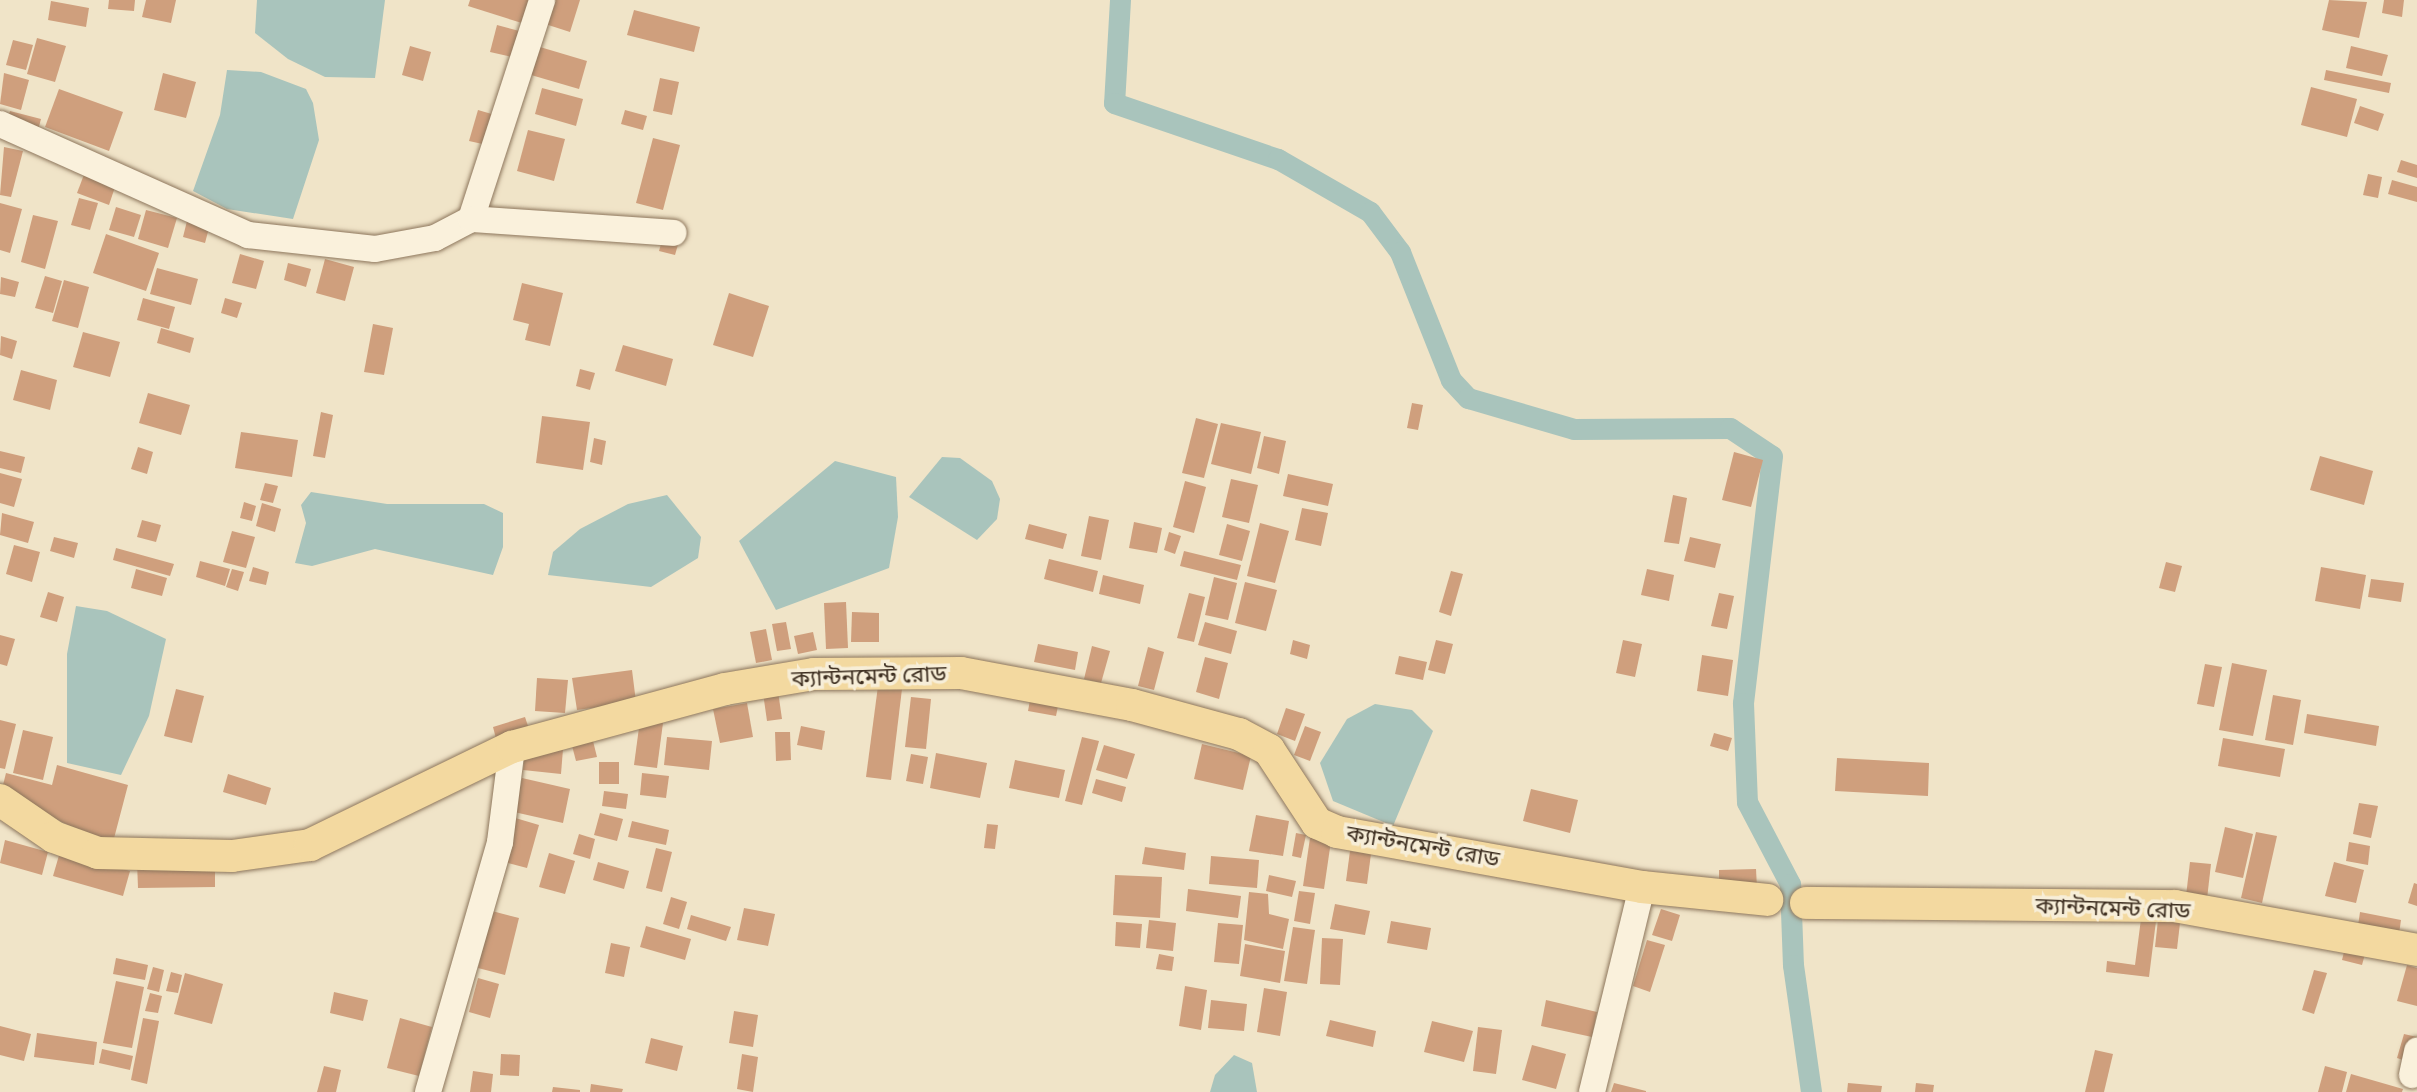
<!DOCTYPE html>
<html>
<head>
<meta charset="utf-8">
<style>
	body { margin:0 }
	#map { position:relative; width:2417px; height:1092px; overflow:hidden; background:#f0e4c8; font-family:"Zilla Slab","Noto Sans Bengali",serif }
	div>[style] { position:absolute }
	.water>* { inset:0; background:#a9c4bc }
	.canal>* { height:21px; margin:-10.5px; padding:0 10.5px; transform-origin:10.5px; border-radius:10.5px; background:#a9c4bc }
	.building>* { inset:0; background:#cf9f7d }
	.roads { filter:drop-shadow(0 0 2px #8d765c) drop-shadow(0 0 2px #8d765c) }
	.minor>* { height:26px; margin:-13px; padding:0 13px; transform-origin:13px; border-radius:13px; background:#faf1dc }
	.major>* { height:32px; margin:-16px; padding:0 16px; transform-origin:16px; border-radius:16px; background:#f3d9a0 }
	span { translate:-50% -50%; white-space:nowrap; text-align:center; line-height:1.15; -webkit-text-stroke:7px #f7eed8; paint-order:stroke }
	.street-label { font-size:23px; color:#3d2e20 }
</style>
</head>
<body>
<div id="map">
	<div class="water">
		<div style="clip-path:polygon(257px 0,385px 0,375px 78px,325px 77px,288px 59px,255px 33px)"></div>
		<div style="clip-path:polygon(227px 70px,261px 72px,306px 89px,313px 103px,319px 140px,293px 219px,227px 209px,193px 191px,220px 115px)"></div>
		<div style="clip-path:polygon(942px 457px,960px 458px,992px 481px,1000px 499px,997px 519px,977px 540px,909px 497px)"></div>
		<div style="clip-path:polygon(835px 461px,896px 477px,898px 517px,889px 568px,776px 610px,739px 541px)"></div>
		<div style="clip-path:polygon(311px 492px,387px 504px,484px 504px,503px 513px,503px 547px,493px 575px,375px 549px,312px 566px,295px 563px,306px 523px,301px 505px)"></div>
		<div style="clip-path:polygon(667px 495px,701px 537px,698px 558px,651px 587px,548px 575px,553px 552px,580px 529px,628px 504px)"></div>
		<div style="clip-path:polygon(76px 606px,107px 611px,166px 639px,149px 716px,121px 775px,67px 763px,67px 654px)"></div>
		<div style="clip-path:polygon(1375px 704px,1412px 710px,1433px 731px,1393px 826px,1333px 801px,1320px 763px,1347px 719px)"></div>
		<div style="clip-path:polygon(1234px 1055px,1252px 1063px,1257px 1092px,1210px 1092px,1215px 1075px)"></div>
	</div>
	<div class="canal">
		<div style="left:1120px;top:0;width:103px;rotate:93.3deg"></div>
		<div style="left:1114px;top:103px;width:173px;rotate:18.9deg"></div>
		<div style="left:1278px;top:159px;width:106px;rotate:29.9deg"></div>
		<div style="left:1370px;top:212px;width:50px;rotate:53.1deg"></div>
		<div style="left:1400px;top:252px;width:138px;rotate:68.3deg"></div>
		<div style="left:1451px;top:380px;width:25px;rotate:47deg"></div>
		<div style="left:1468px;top:398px;width:110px;rotate:16.3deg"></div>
		<div style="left:1574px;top:429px;width:156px;rotate:-0.4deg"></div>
		<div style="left:1730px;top:428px;width:50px;rotate:33.7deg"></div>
		<div style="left:1772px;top:456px;width:249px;rotate:96.7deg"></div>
		<div style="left:1743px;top:703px;width:99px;rotate:87.7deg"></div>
		<div style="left:1747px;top:802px;width:93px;rotate:62.3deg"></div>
		<div style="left:1790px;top:884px;width:81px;rotate:87.9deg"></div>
		<div style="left:1793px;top:965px;width:128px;rotate:81.9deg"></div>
	</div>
	<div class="building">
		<div style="clip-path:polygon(109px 0,135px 0,134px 11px,108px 9px)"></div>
		<div style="clip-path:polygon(146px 0,176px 0,171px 23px,142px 17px)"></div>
		<div style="clip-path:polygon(470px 0,532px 0,525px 24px,468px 6px)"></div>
		<div style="clip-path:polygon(546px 0,580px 0,570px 32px,539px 22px)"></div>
		<div style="clip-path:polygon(2329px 0,2367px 2px,2359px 38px,2322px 30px)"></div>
		<div style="clip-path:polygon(2384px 0,2404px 0,2402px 17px,2382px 13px)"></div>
		<div style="clip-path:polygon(51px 1px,89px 8px,86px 27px,48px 20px)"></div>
		<div style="clip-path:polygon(634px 10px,700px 27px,694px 52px,627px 35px)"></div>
		<div style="clip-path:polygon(497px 25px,523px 32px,517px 58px,490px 52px)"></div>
		<div style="clip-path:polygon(37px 38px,66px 46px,55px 82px,27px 74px)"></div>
		<div style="clip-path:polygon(13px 40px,33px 45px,26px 70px,6px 65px)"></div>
		<div style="clip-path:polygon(410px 46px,431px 52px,423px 81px,402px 75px)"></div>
		<div style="clip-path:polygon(2351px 46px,2388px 55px,2382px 76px,2346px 68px)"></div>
		<div style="clip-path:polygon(540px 47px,587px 61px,579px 89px,531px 75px)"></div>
		<div style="clip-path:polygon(2326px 70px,2391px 83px,2389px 93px,2324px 80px)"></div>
		<div style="clip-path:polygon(4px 73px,29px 80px,21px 110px,0 104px)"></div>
		<div style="clip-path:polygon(163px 73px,196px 82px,186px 118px,154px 110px)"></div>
		<div style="clip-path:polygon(660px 78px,679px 82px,672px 115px,653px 111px)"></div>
		<div style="clip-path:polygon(2311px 87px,2357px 99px,2347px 137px,2301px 125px)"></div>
		<div style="clip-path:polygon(542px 88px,583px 99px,576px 126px,535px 114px)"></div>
		<div style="clip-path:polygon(59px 89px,123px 112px,109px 151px,45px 127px)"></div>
		<div style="clip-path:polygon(2360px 106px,2384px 114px,2378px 131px,2354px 123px)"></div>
		<div style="clip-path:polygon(478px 110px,495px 115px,487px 145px,469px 141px)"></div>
		<div style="clip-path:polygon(625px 110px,647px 116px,643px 130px,621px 124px)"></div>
		<div style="clip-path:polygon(10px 111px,41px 119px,37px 134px,6px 125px)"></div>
		<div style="clip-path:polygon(528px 130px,565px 139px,554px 181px,517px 171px)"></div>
		<div style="clip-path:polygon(653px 138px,680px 145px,663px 210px,636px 203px)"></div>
		<div style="clip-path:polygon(4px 147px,23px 151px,11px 197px,0 195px)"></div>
		<div style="clip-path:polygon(2401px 160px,2417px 165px,2417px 178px,2397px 172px)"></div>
		<div style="clip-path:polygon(85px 172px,116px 184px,109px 205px,77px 193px)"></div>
		<div style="clip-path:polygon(2368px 174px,2382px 177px,2378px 198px,2363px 195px)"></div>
		<div style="clip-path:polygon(2392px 180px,2417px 187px,2417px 202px,2388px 194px)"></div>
		<div style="clip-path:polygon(79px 198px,98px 203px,90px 230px,71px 225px)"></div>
		<div style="clip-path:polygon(0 203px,22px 209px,10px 253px,0 250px)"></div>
		<div style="clip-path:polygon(116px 207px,141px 215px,134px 237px,109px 230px)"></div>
		<div style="clip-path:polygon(146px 210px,177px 218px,168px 248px,138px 239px)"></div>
		<div style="clip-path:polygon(33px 215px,58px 221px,45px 269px,21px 262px)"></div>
		<div style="clip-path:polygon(187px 221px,209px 228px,205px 243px,183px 237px)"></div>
		<div style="clip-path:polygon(106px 234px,159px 253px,146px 291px,93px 273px)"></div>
		<div style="clip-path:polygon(663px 237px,679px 241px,675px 255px,659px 251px)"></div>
		<div style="clip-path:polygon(240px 254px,264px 261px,256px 289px,232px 283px)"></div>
		<div style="clip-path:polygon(325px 259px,354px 267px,345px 301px,316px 293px)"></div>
		<div style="clip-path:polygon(288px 263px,311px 269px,306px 287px,284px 280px)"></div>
		<div style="clip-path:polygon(157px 268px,198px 279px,191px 305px,150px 294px)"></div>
		<div style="clip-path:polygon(45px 276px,62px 281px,53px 313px,35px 308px)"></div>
		<div style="clip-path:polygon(1px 277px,19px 282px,15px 297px,0 294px)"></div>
		<div style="clip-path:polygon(64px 280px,89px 287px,78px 328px,52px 321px)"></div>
		<div style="clip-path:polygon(522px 283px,563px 293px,550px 346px,525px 340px,529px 324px,513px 320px)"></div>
		<div style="clip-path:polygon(729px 293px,769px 306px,753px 357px,713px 345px)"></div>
		<div style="clip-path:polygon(143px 298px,175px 307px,169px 329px,137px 320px)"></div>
		<div style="clip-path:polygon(225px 298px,242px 303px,237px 318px,221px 313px)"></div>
		<div style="clip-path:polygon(373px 324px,393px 328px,384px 375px,364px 372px)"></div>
		<div style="clip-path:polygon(161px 328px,194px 338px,190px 353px,157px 343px)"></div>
		<div style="clip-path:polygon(83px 332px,120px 342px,110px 377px,73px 367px)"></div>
		<div style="clip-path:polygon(1px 336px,17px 341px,12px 359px,0 355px)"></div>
		<div style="clip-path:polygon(623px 345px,673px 359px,666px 386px,615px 371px)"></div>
		<div style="clip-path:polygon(580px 369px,595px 373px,590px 390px,576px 386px)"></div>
		<div style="clip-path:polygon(21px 370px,57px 380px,50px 410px,13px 400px)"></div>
		<div style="clip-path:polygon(148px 393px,190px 405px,181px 435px,139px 423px)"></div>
		<div style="clip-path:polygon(1412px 403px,1423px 405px,1418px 430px,1407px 428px)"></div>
		<div style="clip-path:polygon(321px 412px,333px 415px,325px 458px,313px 456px)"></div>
		<div style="clip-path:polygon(542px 416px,590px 422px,583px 470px,536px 463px)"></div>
		<div style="clip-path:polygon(1196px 418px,1218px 424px,1204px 478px,1182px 473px)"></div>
		<div style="clip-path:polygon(1221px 423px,1261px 432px,1251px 474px,1211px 464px)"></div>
		<div style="clip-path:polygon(241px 432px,298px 440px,292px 477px,235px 468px)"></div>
		<div style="clip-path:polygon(1264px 436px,1286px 441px,1279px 474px,1257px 468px)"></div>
		<div style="clip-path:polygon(594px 438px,606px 441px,602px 465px,590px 462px)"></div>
		<div style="clip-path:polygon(138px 447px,153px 452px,147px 474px,131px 469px)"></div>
		<div style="clip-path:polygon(0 451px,25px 457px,21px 473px,0 468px)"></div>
		<div style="clip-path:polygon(1734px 452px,1763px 460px,1751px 507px,1722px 500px)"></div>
		<div style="clip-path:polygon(2320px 456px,2373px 471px,2364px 505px,2310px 490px)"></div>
		<div style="clip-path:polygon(0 473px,22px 479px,14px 507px,0 503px)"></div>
		<div style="clip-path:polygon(1288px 474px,1333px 484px,1328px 506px,1283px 496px)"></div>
		<div style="clip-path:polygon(1231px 479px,1258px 485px,1249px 523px,1222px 517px)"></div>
		<div style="clip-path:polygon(1185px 481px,1206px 487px,1194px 533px,1173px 527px)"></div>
		<div style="clip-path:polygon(265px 483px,278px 486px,273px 503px,260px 500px)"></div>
		<div style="clip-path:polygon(1673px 495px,1687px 498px,1679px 544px,1664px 542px)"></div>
		<div style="clip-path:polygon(244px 502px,256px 506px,252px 521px,240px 518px)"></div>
		<div style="clip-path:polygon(262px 503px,281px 509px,275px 532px,256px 526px)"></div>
		<div style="clip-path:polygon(1302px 508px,1328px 513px,1321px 546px,1295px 540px)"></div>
		<div style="clip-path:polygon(2px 513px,34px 522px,28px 543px,0 535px)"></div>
		<div style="clip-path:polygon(1089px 516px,1109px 520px,1101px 560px,1081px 556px)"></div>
		<div style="clip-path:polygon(142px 520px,161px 525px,156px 542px,137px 537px)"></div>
		<div style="clip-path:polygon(1134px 522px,1162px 528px,1157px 553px,1129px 548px)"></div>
		<div style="clip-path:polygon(1260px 523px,1289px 531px,1275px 583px,1247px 576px)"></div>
		<div style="clip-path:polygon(1029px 524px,1067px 534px,1063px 549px,1025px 539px)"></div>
		<div style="clip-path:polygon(1227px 524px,1250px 531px,1242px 561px,1219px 555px)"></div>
		<div style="clip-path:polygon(232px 531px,255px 537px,246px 568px,223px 562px)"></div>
		<div style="clip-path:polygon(1169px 532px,1181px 536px,1175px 554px,1164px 550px)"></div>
		<div style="clip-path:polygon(54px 537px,78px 543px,74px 558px,50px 551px)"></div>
		<div style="clip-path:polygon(1690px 537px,1721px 544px,1715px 568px,1684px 561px)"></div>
		<div style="clip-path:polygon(14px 545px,40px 552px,32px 582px,6px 574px)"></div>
		<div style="clip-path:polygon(116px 548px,174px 564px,170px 576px,113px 560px)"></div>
		<div style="clip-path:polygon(1184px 551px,1241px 565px,1237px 580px,1180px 566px)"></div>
		<div style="clip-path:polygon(1049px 559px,1098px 571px,1093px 592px,1044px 579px)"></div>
		<div style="clip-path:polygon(200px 561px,230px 569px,225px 586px,196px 577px)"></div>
		<div style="clip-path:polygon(2166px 562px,2182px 566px,2175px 592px,2159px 588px)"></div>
		<div style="clip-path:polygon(253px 567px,269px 572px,266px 585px,249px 581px)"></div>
		<div style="clip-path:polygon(2321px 567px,2366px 575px,2360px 609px,2315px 601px)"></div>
		<div style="clip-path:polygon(136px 569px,167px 578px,162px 596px,131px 588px)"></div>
		<div style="clip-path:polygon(232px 569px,244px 572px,238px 591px,226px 587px)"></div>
		<div style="clip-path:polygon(1647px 569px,1674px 575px,1669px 601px,1641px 595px)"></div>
		<div style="clip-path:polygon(1451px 571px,1463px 574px,1451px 616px,1439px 612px)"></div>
		<div style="clip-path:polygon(1103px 575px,1144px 585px,1140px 604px,1099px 594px)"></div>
		<div style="clip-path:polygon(1214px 577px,1237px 583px,1228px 620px,1205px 615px)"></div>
		<div style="clip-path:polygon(2371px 579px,2404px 583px,2401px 602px,2368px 597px)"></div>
		<div style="clip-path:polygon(1245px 582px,1277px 590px,1266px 631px,1235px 623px)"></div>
		<div style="clip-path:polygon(48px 592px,64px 597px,57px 622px,40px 617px)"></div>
		<div style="clip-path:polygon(1189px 593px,1205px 597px,1194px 642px,1177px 638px)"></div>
		<div style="clip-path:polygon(1719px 593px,1734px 596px,1727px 629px,1711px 626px)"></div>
		<div style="clip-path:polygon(846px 602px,848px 648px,826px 649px,824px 603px)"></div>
		<div style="clip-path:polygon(852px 612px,879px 613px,879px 642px,851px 642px)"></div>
		<div style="clip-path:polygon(786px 622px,791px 649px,777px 651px,772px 624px)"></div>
		<div style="clip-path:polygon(1205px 622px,1237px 631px,1231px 654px,1198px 645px)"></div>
		<div style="clip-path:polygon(766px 629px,772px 660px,756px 663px,750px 632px)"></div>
		<div style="clip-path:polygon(813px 632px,817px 650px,798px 654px,794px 636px)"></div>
		<div style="clip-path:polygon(0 635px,15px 639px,7px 666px,0 664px)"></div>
		<div style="clip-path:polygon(1293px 640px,1310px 645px,1307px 659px,1290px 654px)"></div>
		<div style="clip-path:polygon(1436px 640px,1453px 644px,1445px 674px,1428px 670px)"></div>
		<div style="clip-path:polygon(1623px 640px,1642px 644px,1635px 677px,1616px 673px)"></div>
		<div style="clip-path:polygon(1038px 644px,1078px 652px,1075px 670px,1034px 662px)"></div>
		<div style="clip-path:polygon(1092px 646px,1110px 651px,1101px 683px,1084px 679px)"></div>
		<div style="clip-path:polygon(1148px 647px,1164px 652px,1154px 690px,1138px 686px)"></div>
		<div style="clip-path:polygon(1702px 655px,1733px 660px,1728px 696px,1697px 691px)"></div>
		<div style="clip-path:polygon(1399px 656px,1427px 662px,1423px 680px,1395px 674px)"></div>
		<div style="clip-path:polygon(1205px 657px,1228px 663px,1219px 699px,1196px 692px)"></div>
		<div style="clip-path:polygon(2232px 663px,2267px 670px,2253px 736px,2219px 730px)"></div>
		<div style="clip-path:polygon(2205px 664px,2222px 667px,2214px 707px,2197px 704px)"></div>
		<div style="clip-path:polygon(632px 670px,636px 702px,577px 710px,572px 678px)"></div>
		<div style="clip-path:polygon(537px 678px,568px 680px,565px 713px,535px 711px)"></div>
		<div style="clip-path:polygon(777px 684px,782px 719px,767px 721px,762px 686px)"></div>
		<div style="clip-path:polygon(878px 686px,902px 689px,891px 780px,866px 777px)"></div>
		<div style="clip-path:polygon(176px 689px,204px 696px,192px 743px,164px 736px)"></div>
		<div style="clip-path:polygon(2273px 695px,2301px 700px,2293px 745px,2265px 740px)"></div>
		<div style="clip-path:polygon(911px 697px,931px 699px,926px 749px,905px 747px)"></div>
		<div style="clip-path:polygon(1030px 700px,1058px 706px,1056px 716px,1028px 711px)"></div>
		<div style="clip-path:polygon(747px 703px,753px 737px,720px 743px,713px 709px)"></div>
		<div style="clip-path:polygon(1286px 708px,1305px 714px,1295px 741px,1277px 734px)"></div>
		<div style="clip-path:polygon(2307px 714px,2379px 726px,2376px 746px,2304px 733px)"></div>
		<div style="clip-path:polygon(525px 717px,531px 735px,498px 746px,493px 727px)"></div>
		<div style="clip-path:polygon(0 720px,16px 724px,5px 769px,0 768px)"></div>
		<div style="clip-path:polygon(640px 720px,663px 723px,657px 768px,634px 765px)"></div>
		<div style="clip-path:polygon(801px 726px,825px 731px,822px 750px,797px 745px)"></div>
		<div style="clip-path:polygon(1305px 726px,1321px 732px,1310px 761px,1294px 755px)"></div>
		<div style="clip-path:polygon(23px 730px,53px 737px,43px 780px,13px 773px)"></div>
		<div style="clip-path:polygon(775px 732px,790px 732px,791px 760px,776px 761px)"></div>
		<div style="clip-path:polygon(1714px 733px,1732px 738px,1728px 751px,1710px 746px)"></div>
		<div style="clip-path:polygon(592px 737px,597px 757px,576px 761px,571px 742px)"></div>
		<div style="clip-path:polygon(667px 737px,712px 741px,709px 770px,664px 765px)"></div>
		<div style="clip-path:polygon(1082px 737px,1099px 741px,1082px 805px,1065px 801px)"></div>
		<div style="clip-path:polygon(2223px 738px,2285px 749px,2280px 777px,2218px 766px)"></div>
		<div style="clip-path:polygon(1202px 744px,1251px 756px,1243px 790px,1194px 779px)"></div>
		<div style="clip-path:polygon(1104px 745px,1135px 754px,1127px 779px,1096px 770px)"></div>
		<div style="clip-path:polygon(563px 749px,561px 774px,523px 770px,524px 760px)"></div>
		<div style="clip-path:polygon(936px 753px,987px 763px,980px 798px,930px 788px)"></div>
		<div style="clip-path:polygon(911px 754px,928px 757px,923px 784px,906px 781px)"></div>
		<div style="clip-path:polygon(1837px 758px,1929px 763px,1928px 796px,1835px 791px)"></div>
		<div style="clip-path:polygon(1015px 760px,1065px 770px,1059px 798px,1009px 788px)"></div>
		<div style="clip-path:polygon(599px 762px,619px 762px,619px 784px,599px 784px)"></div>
		<div style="clip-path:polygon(57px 765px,128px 785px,112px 846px,1px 793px,6px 773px,52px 785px)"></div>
		<div style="clip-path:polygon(642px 773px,669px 776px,666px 798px,640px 795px)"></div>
		<div style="clip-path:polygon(228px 774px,271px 788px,266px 805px,223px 792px)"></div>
		<div style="clip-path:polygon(522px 778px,570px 789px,563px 823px,514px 812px)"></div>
		<div style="clip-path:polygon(1096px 779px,1126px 787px,1122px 802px,1092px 793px)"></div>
		<div style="clip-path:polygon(1531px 789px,1578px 800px,1570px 833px,1523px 821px)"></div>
		<div style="clip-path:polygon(604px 791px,628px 794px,626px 809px,602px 806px)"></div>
		<div style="clip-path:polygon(2359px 803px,2378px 806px,2371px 838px,2353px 834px)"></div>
		<div style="clip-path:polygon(600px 813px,623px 819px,617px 841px,594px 835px)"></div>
		<div style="clip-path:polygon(1256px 815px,1289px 821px,1283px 856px,1249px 851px)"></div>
		<div style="clip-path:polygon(512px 817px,539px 825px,527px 868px,500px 861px)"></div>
		<div style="clip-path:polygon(632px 821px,669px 830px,666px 845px,628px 837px)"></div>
		<div style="clip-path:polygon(987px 824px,998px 825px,995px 849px,984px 848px)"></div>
		<div style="clip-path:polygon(2225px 827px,2253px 834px,2243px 878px,2215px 872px)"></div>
		<div style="clip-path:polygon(2256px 832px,2277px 836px,2262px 903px,2241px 898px)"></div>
		<div style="clip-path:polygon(1296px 833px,1306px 835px,1301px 858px,1292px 856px)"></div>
		<div style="clip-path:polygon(579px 834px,595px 839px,590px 859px,573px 854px)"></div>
		<div style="clip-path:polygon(1310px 838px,1331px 841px,1324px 889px,1303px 886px)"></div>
		<div style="clip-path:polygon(5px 840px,48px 852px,42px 875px,0 863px)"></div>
		<div style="clip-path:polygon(2349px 842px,2370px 846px,2368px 865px,2346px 861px)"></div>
		<div style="clip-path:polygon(1145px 847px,1186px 853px,1184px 870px,1142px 864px)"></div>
		<div style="clip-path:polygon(656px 848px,672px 852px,662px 892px,646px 888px)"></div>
		<div style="clip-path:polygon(1350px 851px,1371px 854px,1367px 884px,1346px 881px)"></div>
		<div style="clip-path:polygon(60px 852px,130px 871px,123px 896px,53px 876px)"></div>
		<div style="clip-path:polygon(549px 853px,575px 861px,565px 894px,539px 887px)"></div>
		<div style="clip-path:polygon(1211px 856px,1259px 860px,1257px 888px,1209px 884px)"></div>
		<div style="clip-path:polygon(215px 861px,215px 887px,138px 888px,137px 862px)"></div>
		<div style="clip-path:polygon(598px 862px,629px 871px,624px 889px,593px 880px)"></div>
		<div style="clip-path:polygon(2190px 862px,2211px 864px,2207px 899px,2186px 896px)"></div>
		<div style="clip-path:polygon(2334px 862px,2364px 870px,2356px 903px,2325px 896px)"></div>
		<div style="clip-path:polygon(1756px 869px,1757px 888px,1719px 890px,1719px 870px)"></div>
		<div style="clip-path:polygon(1115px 875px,1162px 877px,1160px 918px,1113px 915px)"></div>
		<div style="clip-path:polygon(1269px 875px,1296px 881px,1292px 897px,1266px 891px)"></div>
		<div style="clip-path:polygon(2414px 883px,2417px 884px,2417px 906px,2408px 903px)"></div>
		<div style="clip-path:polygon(1188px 889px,1241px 896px,1238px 918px,1186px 911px)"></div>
		<div style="clip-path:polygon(1299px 891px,1315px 893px,1310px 924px,1294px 921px)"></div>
		<div style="clip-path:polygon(1249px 892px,1268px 894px,1269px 914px,1289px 919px,1283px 949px,1244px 940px)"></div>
		<div style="clip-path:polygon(671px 897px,687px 902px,679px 929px,663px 924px)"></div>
		<div style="clip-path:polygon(1335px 904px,1370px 911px,1365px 935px,1330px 929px)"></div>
		<div style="clip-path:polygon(744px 908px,775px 914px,768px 946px,737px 940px)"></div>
		<div style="clip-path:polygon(1661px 909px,1680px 915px,1672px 941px,1652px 935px)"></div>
		<div style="clip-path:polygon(492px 911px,519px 918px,505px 975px,478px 968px)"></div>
		<div style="clip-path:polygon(2360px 912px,2401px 920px,2399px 934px,2358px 926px)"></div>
		<div style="clip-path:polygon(691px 915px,731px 927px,726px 941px,687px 929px)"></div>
		<div style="clip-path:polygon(2141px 919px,2156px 921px,2149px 977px,2106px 972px,2107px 961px,2135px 965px)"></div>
		<div style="clip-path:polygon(1149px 920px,1176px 923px,1173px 951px,1146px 948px)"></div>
		<div style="clip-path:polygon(2158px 920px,2180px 923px,2177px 949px,2155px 947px)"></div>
		<div style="clip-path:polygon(1391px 921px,1431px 928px,1427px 950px,1387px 943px)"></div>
		<div style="clip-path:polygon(1116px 922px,1142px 924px,1140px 948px,1115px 946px)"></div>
		<div style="clip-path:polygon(1218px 923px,1243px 925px,1239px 964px,1214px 962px)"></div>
		<div style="clip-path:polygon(646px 926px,691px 939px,685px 960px,640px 947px)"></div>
		<div style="clip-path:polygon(1293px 927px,1315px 930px,1307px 984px,1284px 981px)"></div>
		<div style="clip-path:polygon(1322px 938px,1343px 939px,1340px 985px,1320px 984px)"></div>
		<div style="clip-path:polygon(1647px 940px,1665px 945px,1650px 992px,1633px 986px)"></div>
		<div style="clip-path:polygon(611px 943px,630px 947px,624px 977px,605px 973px)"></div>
		<div style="clip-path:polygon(1245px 944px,1285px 951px,1280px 983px,1240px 976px)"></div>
		<div style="clip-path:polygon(2345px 948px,2365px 954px,2362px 965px,2342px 960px)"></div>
		<div style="clip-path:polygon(1159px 954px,1174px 957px,1172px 971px,1156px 969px)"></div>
		<div style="clip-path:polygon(116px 958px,148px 965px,145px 980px,113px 974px)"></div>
		<div style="clip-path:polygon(2407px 965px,2417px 968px,2417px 1006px,2397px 1001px)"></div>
		<div style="clip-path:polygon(153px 967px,164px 970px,159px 992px,147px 989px)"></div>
		<div style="clip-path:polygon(2314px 970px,2327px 973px,2314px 1014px,2302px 1010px)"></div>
		<div style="clip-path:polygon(171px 972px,182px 975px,178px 993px,166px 991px)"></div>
		<div style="clip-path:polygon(185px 973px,223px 984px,212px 1024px,174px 1014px)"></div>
		<div style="clip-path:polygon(478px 978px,499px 984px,490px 1018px,469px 1012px)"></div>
		<div style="clip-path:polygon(116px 981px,144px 987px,132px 1048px,103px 1043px)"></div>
		<div style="clip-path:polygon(1185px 986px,1207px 990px,1201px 1030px,1179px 1026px)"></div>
		<div style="clip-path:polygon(1264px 988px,1287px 992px,1280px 1036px,1257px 1032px)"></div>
		<div style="clip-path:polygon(334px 992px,368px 1000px,363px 1021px,330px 1013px)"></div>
		<div style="clip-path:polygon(150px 993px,162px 996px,158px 1013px,145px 1011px)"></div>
		<div style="clip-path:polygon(1211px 1000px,1247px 1004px,1244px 1031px,1208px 1028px)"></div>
		<div style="clip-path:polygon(1546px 1000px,1597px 1012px,1592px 1037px,1541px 1026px)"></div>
		<div style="clip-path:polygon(734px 1011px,758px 1015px,753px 1047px,729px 1043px)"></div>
		<div style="clip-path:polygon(143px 1018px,159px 1021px,147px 1084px,131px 1080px)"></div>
		<div style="clip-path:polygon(400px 1018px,432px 1027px,419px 1076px,387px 1068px)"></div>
		<div style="clip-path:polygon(1330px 1020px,1376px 1031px,1373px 1047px,1326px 1036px)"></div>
		<div style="clip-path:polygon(1432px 1021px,1473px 1031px,1464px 1062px,1424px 1052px)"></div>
		<div style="clip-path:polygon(0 1026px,31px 1034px,24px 1061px,0 1055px)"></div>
		<div style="clip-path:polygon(1478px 1027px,1502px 1030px,1496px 1074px,1473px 1071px)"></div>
		<div style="clip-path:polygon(37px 1033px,97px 1042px,94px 1065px,34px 1057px)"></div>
		<div style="clip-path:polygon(2404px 1034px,2417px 1037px,2412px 1063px,2397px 1058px)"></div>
		<div style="clip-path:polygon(651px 1038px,683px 1046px,677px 1071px,645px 1063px)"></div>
		<div style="clip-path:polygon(1532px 1045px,1566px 1054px,1556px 1089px,1522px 1080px)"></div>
		<div style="clip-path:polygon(102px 1049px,133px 1056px,130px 1070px,99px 1063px)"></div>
		<div style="clip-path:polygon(2095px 1050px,2113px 1054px,2104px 1092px,2085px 1092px)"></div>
		<div style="clip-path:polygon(501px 1054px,520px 1055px,519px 1076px,500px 1075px)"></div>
		<div style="clip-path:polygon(742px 1054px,758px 1057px,753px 1092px,737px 1089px)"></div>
		<div style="clip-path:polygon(324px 1066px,341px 1070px,336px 1092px,317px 1092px)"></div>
		<div style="clip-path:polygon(2325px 1066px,2347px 1072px,2342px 1092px,2318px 1092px)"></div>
		<div style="clip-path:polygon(473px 1071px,493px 1074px,491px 1092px,470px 1092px)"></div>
		<div style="clip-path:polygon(2351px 1074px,2403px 1089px,2402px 1092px,2346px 1092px)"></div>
		<div style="clip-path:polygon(1614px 1083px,1646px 1091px,1646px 1092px,1611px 1092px)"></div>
		<div style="clip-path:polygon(1848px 1083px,1882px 1086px,1881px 1092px,1847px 1092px)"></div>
		<div style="clip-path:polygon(1916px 1083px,1934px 1085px,1933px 1092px,1915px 1092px)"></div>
		<div style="clip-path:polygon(591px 1084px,623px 1089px,622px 1092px,590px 1092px)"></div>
		<div style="clip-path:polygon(553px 1087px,580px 1090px,580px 1092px,552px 1092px)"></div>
	</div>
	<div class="roads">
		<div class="minor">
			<div style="left:0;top:124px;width:272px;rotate:24.1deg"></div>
			<div style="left:248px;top:235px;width:128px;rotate:6.3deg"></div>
			<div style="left:375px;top:249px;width:61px;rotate:-10.4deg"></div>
			<div style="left:435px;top:238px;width:41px;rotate:-27.8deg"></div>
			<div style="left:471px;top:219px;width:230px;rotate:-72deg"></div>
			<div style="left:471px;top:219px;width:203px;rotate:3.9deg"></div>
			<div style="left:2412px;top:1075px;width:25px;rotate:-78deg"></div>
			<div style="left:428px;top:1092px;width:260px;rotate:-73.9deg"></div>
			<div style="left:500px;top:842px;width:96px;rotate:-82.8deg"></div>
			<div style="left:1592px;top:1092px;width:211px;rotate:-76.3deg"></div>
		</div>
		<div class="major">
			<div style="left:0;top:800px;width:65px;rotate:34.4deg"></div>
			<div style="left:54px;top:837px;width:47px;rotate:20deg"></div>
			<div style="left:98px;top:853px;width:134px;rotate:1.3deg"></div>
			<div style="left:232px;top:856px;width:79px;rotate:-8deg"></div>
			<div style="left:310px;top:845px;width:225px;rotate:-25.9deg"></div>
			<div style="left:512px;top:747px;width:221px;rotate:-15.2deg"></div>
			<div style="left:725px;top:689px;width:90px;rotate:-9.6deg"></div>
			<div style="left:814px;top:674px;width:147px;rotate:-0.4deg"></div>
			<div style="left:961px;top:673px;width:174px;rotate:10.6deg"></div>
			<div style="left:1132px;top:705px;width:111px;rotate:15.2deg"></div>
			<div style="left:1239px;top:734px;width:34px;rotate:28deg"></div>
			<div style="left:1269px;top:750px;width:87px;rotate:56.7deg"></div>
			<div style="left:1317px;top:823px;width:22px;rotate:24deg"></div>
			<div style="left:1337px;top:832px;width:310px;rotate:10.2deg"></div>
			<div style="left:1642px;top:887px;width:126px;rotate:5.9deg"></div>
			<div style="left:1806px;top:903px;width:369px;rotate:0.5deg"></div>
			<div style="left:2175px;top:906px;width:246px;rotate:10.3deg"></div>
		</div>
	</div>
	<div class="street-label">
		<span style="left:869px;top:676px;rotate:-2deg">ক্যান্টনমেন্ট রোড</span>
		<span style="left:1423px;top:846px;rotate:10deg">ক্যান্টনমেন্ট রোড</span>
		<span style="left:2113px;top:908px;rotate:2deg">ক্যান্টনমেন্ট রোড</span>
	</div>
</div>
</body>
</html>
